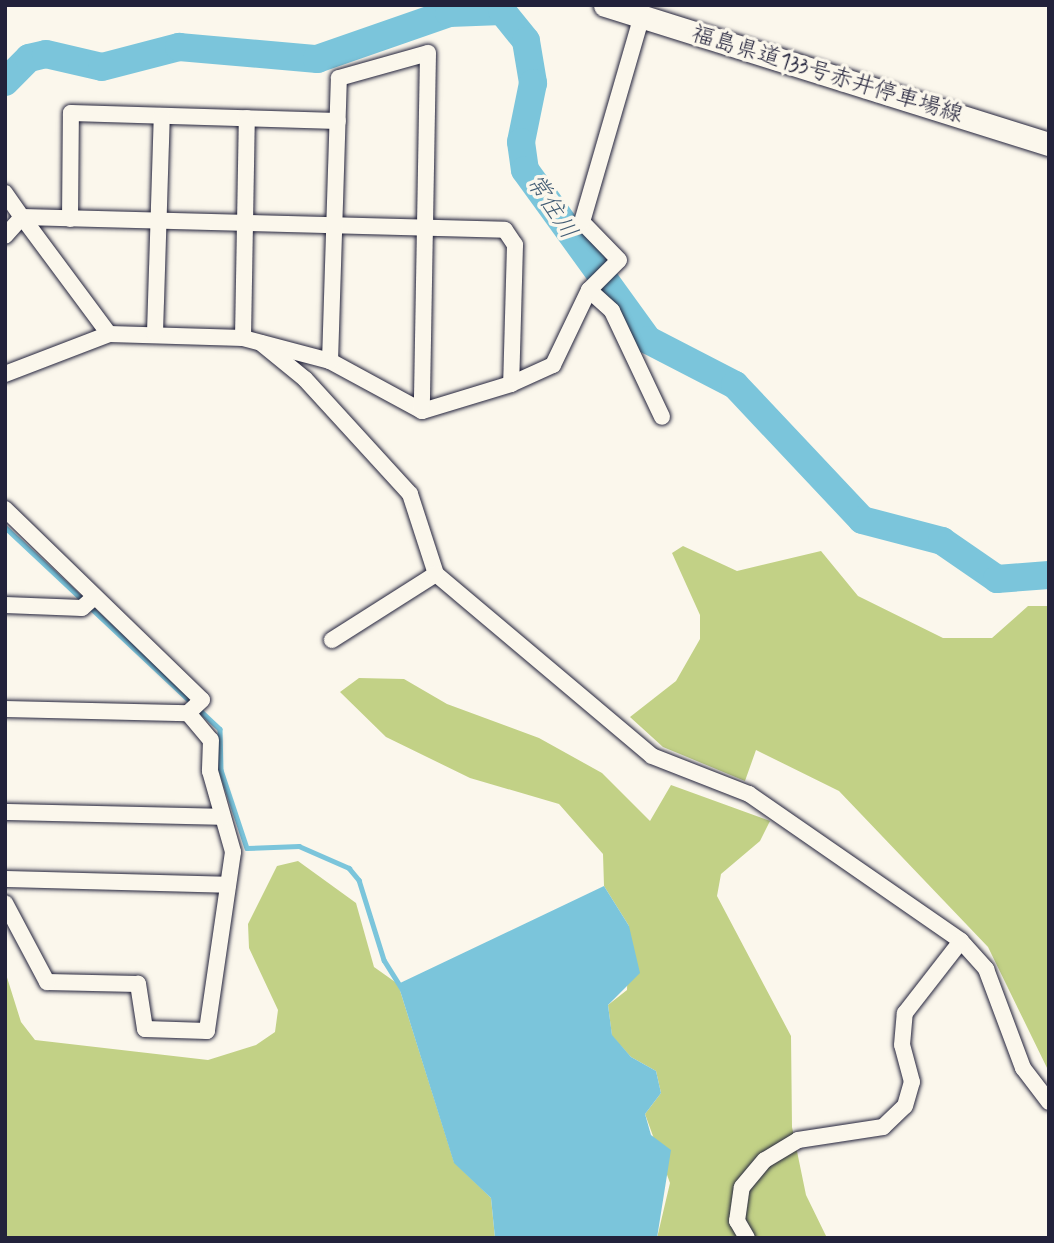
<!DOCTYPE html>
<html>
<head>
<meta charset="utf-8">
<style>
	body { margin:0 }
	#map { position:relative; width:1054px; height:1243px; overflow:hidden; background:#fbf7ec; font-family:Mynerve,"Klee One",sans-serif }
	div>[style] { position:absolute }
	.green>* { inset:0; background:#c2d186 }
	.water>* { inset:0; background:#7bc5db }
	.stream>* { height:4.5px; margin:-2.25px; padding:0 2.25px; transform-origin:2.25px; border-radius:2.25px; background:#7bc5db }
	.river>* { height:28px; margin:-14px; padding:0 14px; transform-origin:14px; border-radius:14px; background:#7bc5db }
	.roads { filter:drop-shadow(0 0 2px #22223b) drop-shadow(0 0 2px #22223b) }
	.street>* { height:16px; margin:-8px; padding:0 8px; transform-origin:8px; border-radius:8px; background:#fbf7ec }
	.secondary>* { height:23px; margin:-11.5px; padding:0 11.5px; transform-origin:11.5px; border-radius:11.5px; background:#fbf7ec }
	span { translate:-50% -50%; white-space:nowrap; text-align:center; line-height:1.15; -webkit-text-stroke:7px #fbf7ec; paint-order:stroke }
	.street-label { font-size:23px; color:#22223b }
	.water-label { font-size:24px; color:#415b73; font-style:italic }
	.frame { position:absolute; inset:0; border:7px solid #22223b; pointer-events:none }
</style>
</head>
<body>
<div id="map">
	<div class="green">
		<div style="clip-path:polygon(683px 546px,737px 571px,821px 551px,858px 596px,943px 638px,992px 638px,1028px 606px,1049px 606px,1049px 1072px,988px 947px,839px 791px,756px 750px,745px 781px,663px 747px,630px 717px,676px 681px,700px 639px,700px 615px,672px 553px)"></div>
		<div style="clip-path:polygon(359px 678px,404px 679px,447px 704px,539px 738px,602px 773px,650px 821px,671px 785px,770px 821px,760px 841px,721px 874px,717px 896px,791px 1036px,792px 1127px,806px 1195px,827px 1238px,657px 1238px,670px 1183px,645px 1114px,661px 1093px,656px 1071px,631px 1057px,612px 1036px,608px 1005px,627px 990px,629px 926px,604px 886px,603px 854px,559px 804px,470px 778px,386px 737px,340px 692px)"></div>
		<div style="clip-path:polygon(298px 861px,356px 903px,374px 967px,398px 984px,454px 1162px,491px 1198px,495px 1238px,5px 1238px,5px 971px,21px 1022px,35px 1040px,208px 1060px,256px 1045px,275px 1032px,278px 1010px,249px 948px,248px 924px,277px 866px)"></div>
	</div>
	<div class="water">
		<div style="clip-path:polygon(604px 886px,629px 926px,640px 973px,608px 1005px,612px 1035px,631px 1057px,656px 1071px,661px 1093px,645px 1114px,651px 1135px,671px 1150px,657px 1238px,495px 1238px,491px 1198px,454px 1163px,398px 984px)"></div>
	</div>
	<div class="stream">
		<div style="left:5px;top:527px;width:108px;rotate:43.1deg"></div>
		<div style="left:90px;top:607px;width:178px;rotate:43.2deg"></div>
		<div style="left:220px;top:729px;width:41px;rotate:88.6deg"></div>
		<div style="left:221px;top:770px;width:82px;rotate:71.6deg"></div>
		<div style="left:247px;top:848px;width:52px;rotate:-2.2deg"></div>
		<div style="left:299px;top:846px;width:55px;rotate:23.7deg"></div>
		<div style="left:349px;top:868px;width:16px;rotate:50deg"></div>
		<div style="left:359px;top:880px;width:84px;rotate:72.6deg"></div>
		<div style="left:384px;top:960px;width:34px;rotate:58deg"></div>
	</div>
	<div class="river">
		<div style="left:5px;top:82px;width:34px;rotate:-45deg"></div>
		<div style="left:29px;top:58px;width:17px;rotate:-13deg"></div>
		<div style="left:46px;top:54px;width:57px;rotate:13.1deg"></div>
		<div style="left:102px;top:67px;width:80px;rotate:-14.6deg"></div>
		<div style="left:179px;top:47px;width:139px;rotate:5deg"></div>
		<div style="left:317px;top:59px;width:140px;rotate:-19.2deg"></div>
		<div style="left:449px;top:13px;width:53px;rotate:-2.2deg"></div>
		<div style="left:502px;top:11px;width:38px;rotate:51deg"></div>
		<div style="left:526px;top:41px;width:43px;rotate:80.5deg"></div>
		<div style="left:533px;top:83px;width:60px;rotate:101.5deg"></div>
		<div style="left:521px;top:142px;width:28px;rotate:82deg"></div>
		<div style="left:525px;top:170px;width:210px;rotate:54.1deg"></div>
		<div style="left:648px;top:340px;width:98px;rotate:27.3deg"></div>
		<div style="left:735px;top:385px;width:185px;rotate:46.7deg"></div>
		<div style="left:862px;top:520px;width:83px;rotate:14.7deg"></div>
		<div style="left:942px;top:541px;width:67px;rotate:34.6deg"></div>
		<div style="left:997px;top:579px;width:52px;rotate:-4.4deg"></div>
	</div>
	<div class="roads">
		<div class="street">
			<div style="left:5px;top:193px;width:29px;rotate:55deg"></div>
			<div style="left:22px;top:217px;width:25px;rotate:132deg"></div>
			<div style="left:22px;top:217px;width:483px;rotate:1.5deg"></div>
			<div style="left:505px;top:230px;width:18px;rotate:56deg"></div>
			<div style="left:515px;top:245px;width:139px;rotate:91.6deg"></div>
			<div style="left:511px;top:384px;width:93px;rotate:163.1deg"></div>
			<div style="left:422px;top:411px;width:105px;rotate:-151.5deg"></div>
			<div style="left:330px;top:361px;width:90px;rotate:-165.2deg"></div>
			<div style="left:243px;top:338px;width:134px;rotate:-178.3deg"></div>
			<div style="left:70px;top:219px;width:106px;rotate:-89.5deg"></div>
			<div style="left:71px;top:113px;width:267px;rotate:1.7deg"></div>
			<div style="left:589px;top:290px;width:31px;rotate:42deg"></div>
			<div style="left:612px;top:311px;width:117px;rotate:64.7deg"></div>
			<div style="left:155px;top:333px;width:217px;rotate:-88.2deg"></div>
			<div style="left:243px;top:338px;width:220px;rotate:-89deg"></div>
			<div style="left:261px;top:343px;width:57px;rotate:39.3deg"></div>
			<div style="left:305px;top:379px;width:156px;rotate:47.6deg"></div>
			<div style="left:410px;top:494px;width:84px;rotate:72deg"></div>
			<div style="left:436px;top:574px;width:282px;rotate:40.1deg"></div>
			<div style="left:652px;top:756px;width:104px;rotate:21.4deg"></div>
			<div style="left:749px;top:794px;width:258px;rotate:34.7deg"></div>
			<div style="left:961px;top:941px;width:38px;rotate:48deg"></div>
			<div style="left:986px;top:969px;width:106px;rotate:69.5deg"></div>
			<div style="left:1023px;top:1068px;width:43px;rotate:52.6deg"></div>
			<div style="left:330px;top:361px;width:283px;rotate:-88.2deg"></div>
			<div style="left:339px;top:78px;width:92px;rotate:-15.7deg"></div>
			<div style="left:428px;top:53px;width:358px;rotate:91deg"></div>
			<div style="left:5px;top:374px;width:111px;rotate:-21deg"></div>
			<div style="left:109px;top:334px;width:146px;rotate:-126.6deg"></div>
			<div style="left:511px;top:384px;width:46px;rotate:-24.3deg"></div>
			<div style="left:553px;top:365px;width:83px;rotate:-64.4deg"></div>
			<div style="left:589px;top:290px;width:42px;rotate:-45deg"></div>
			<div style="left:619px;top:260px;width:53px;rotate:-134.2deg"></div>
			<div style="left:582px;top:222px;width:215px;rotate:-73.8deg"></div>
			<div style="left:5px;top:509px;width:274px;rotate:44.1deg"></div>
			<div style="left:202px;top:700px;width:19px;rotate:137deg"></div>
			<div style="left:5px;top:605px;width:77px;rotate:2.2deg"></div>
			<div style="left:82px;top:608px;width:15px;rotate:-42deg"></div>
			<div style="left:332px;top:640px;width:123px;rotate:-32.4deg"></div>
			<div style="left:5px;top:709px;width:183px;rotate:1.3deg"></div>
			<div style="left:188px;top:713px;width:35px;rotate:50deg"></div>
			<div style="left:211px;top:740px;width:31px;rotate:92deg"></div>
			<div style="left:210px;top:771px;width:84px;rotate:74.1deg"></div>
			<div style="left:233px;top:852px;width:181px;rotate:98.3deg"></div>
			<div style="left:207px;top:1031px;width:62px;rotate:-178.2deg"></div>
			<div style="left:145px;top:1029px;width:46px;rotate:-98.8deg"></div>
			<div style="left:138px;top:984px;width:91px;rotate:-178.7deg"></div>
			<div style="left:47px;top:982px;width:89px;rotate:-118deg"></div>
			<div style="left:5px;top:812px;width:217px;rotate:1.3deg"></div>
			<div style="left:5px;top:879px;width:223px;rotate:1.5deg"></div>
			<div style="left:747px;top:1238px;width:20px;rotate:-120deg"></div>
			<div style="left:737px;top:1221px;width:34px;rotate:-82deg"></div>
			<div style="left:742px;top:1187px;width:35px;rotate:-50deg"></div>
			<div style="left:765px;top:1160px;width:39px;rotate:-31deg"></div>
			<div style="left:798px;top:1140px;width:86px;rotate:-8.7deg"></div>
			<div style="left:883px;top:1127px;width:30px;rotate:-44deg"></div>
			<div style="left:905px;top:1106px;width:25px;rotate:-74deg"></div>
			<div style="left:912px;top:1082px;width:38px;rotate:-105deg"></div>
			<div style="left:902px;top:1045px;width:32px;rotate:-85deg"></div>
			<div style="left:905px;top:1013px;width:91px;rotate:-52.1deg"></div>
		</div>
		<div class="secondary">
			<div style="left:605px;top:5px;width:465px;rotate:17.4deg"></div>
		</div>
	</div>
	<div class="street-label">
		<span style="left:827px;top:75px;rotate:17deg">福島県道133号赤井停車場線</span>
	</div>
	<div class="water-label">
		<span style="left:551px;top:207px;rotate:57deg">常住川</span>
	</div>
	<div class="frame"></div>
</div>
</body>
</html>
